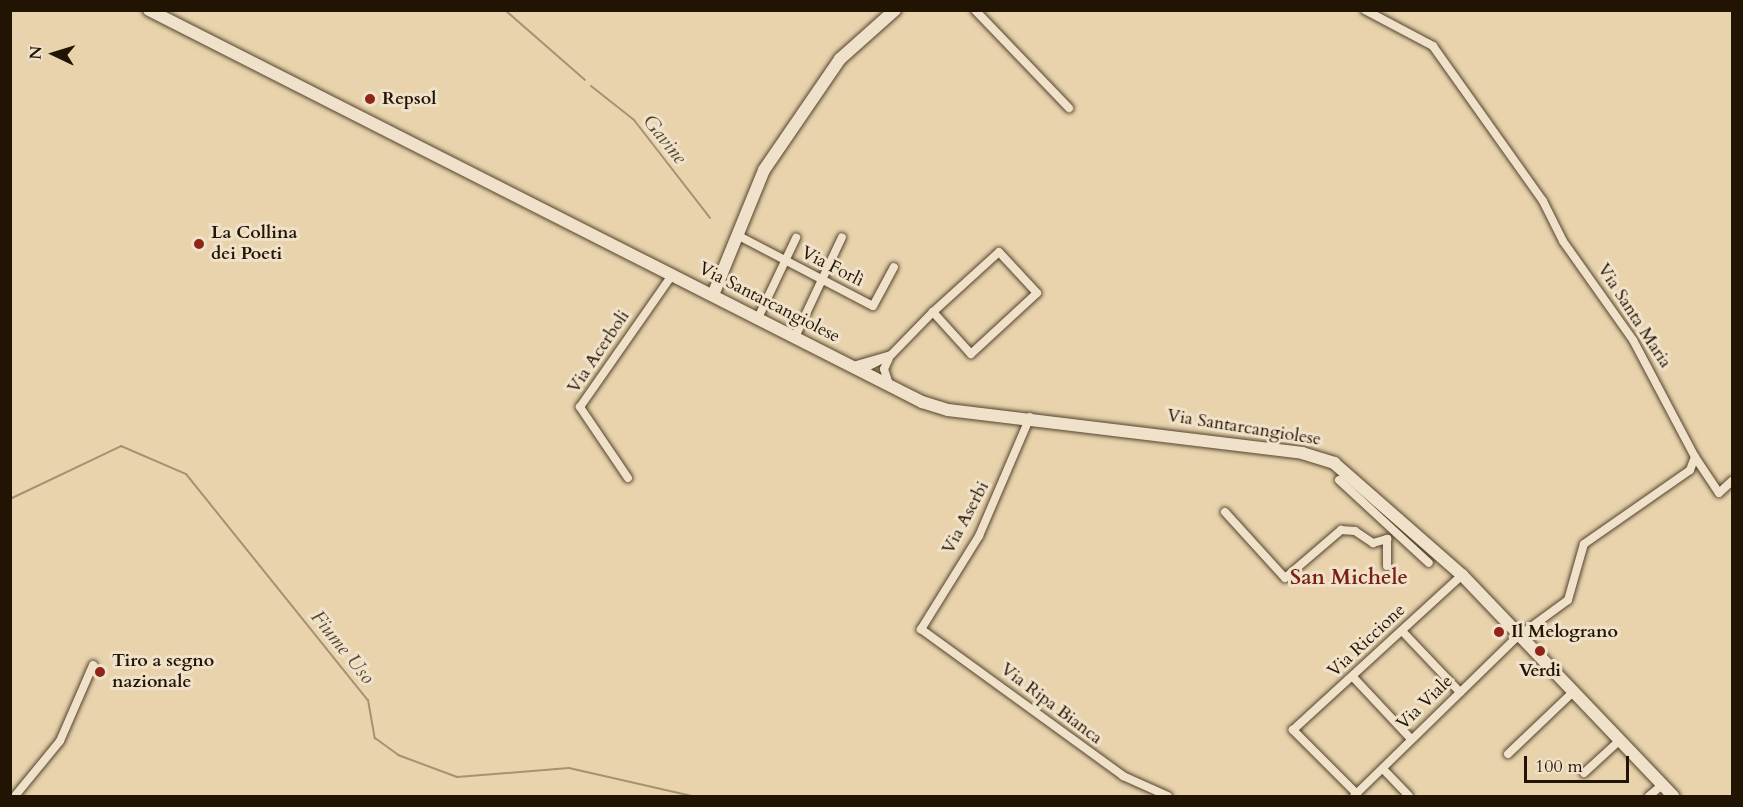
<!DOCTYPE html>
<html>
<head>
<meta charset="utf-8">
<style>
	body { margin:0 }
	#map { position:relative; width:1743px; height:807px; overflow:hidden; background:#e8d3ad; font-family:Cardo,serif }
	div>[style] { position:absolute }
	.stream>* { height:2px; margin:-1px; padding:0 1px; transform-origin:1px; border-radius:1px; background:#a59273 }
	.roads { filter:drop-shadow(0 0 2px #54442d) drop-shadow(0 0 2px #54442d) }
	.street>* { height:8px; margin:-4px; padding:0 4px; transform-origin:4px; border-radius:4px; background:#f0e2ca }
	.secondary>* { height:12px; margin:-6px; padding:0 6px; transform-origin:6px; border-radius:6px; background:#f0e2ca }
	.dots>* { width:16px; height:16px; translate:-50% -50%; box-sizing:border-box; border:3px solid #f0e2ca; border-radius:50% }
	span { translate:-50% -50%; white-space:nowrap; text-align:center; line-height:1.15; -webkit-text-stroke:6px #f0e2ca; paint-order:stroke }
	.poi-label { font-size:18px; color:#221402; font-weight:700 }
	.left { translate:0 -50%; text-align:left }
	.street-label { font-size:18px; color:#221402 }
	.water-label { font-size:20px; color:#56462f; font-style:italic }
	.quarter-label { font-size:21px; color:#7a1f14; font-weight:700 }
	.frame { position:absolute; inset:0; border:12px solid #221402; pointer-events:none }
	.north { position:absolute; left:24px; top:24px; width:60px; height:60px; -webkit-text-stroke:4px #f0e2ca; paint-order:stroke; rotate:274deg; font-size:16px; font-weight:700; line-height:24px; text-align:center; color:#221402 }
	.north::after { content:''; display:block; margin:auto; width:21px; height:27px; background:#221402; clip-path:polygon(50% 0,100% 100%,50% 72%,0 100%) }
	.scale { position:absolute; left:1524px; top:756px; width:105px; height:27px; box-sizing:border-box; border:3px solid #221402; border-top:0; padding-left:8px; font-size:18px; line-height:21px; white-space:nowrap; color:#221402; -webkit-text-stroke:4px #f0e2ca; paint-order:stroke }
</style>
</head>
<body>
<div id="map">
	<div class="stream">
		<div style="left:251px;top:10px;width:9px"></div>
		<div style="left:505px;top:10px;width:106px;rotate:41.2deg"></div>
		<div style="left:591px;top:86px;width:55px;rotate:38.3deg"></div>
		<div style="left:634px;top:120px;width:124px;rotate:52.2deg"></div>
		<div style="left:10px;top:499px;width:123px;rotate:-25.5deg"></div>
		<div style="left:121px;top:446px;width:71px;rotate:23.3deg"></div>
		<div style="left:186px;top:474px;width:290px;rotate:51.2deg"></div>
		<div style="left:368px;top:700px;width:39px;rotate:80deg"></div>
		<div style="left:375px;top:738px;width:29px;rotate:36deg"></div>
		<div style="left:398px;top:755px;width:63px;rotate:20.4deg"></div>
		<div style="left:457px;top:777px;width:112px;rotate:-4.6deg"></div>
		<div style="left:569px;top:768px;width:126px;rotate:12.8deg"></div>
	</div>
	<div class="roads">
		<div class="street">
			<div style="left:975px;top:10px;width:136px;rotate:46.2deg"></div>
			<div style="left:737px;top:235px;width:153px;rotate:27.6deg"></div>
			<div style="left:873px;top:306px;width:44px;rotate:-61.7deg"></div>
			<div style="left:758px;top:318px;width:89px;rotate:-64.6deg"></div>
			<div style="left:795px;top:337px;width:110px;rotate:-64.8deg"></div>
			<div style="left:889px;top:358px;width:12px;rotate:114deg"></div>
			<div style="left:884px;top:369px;width:16px;rotate:72deg"></div>
			<div style="left:853px;top:366px;width:36px;rotate:-16deg"></div>
			<div style="left:861px;top:370px;width:34px;rotate:-27deg"></div>
			<div style="left:891px;top:355px;width:60px;rotate:-45.7deg"></div>
			<div style="left:933px;top:312px;width:89px;rotate:-42.3deg"></div>
			<div style="left:999px;top:252px;width:56px;rotate:47.2deg"></div>
			<div style="left:1037px;top:293px;width:90px;rotate:137.3deg"></div>
			<div style="left:971px;top:354px;width:57px;rotate:-132.1deg"></div>
			<div style="left:1030px;top:417px;width:129px;rotate:113.2deg"></div>
			<div style="left:979px;top:536px;width:110px;rotate:121.9deg"></div>
			<div style="left:921px;top:629px;width:250px;rotate:36deg"></div>
			<div style="left:1123px;top:776px;width:49px;rotate:24deg"></div>
			<div style="left:1695px;top:457px;width:43px;rotate:56.3deg"></div>
			<div style="left:1719px;top:493px;width:18px;rotate:-43deg"></div>
			<div style="left:628px;top:478px;width:86px;rotate:-124.1deg"></div>
			<div style="left:580px;top:407px;width:161px;rotate:-55.1deg"></div>
			<div style="left:1339px;top:480px;width:122px;rotate:42.7deg"></div>
			<div style="left:1225px;top:512px;width:89px;rotate:47.7deg"></div>
			<div style="left:1285px;top:578px;width:74px;rotate:-40.6deg"></div>
			<div style="left:1341px;top:530px;width:14px;rotate:4deg"></div>
			<div style="left:1355px;top:531px;width:22px;rotate:34deg"></div>
			<div style="left:1373px;top:543px;width:15px;rotate:-16deg"></div>
			<div style="left:1387px;top:539px;width:27px;rotate:90deg"></div>
			<div style="left:1403px;top:632px;width:83px;rotate:46.5deg"></div>
			<div style="left:1353px;top:677px;width:85px;rotate:46.9deg"></div>
			<div style="left:1508px;top:754px;width:90px;rotate:-43.6deg"></div>
			<div style="left:1383px;top:769px;width:37px;rotate:46deg"></div>
			<div style="left:1584px;top:773px;width:49px;rotate:-42.5deg"></div>
			<div style="left:1357px;top:794px;width:91px;rotate:-135deg"></div>
			<div style="left:1293px;top:730px;width:229px;rotate:-42.5deg"></div>
			<div style="left:15px;top:796px;width:71px;rotate:-50.7deg"></div>
			<div style="left:60px;top:741px;width:83px;rotate:-66.5deg"></div>
			<div style="left:1354px;top:796px;width:226px;rotate:-44.3deg"></div>
			<div style="left:1516px;top:638px;width:64px;rotate:-36.2deg"></div>
			<div style="left:1568px;top:600px;width:58px;rotate:-74.1deg"></div>
			<div style="left:1584px;top:544px;width:129px;rotate:-34.9deg"></div>
			<div style="left:1690px;top:470px;width:14px;rotate:-69deg"></div>
			<div style="left:1695px;top:457px;width:132px;rotate:-117.9deg"></div>
			<div style="left:1633px;top:340px;width:121px;rotate:-125.3deg"></div>
			<div style="left:1563px;top:241px;width:45px;rotate:-116.6deg"></div>
			<div style="left:1543px;top:201px;width:190px;rotate:-125.4deg"></div>
			<div style="left:1433px;top:46px;width:77px;rotate:-152.1deg"></div>
			<div style="left:1649px;top:796px;width:17px;rotate:-40deg"></div>
		</div>
		<div class="secondary">
			<div style="left:149px;top:10px;width:867px;rotate:26.89deg"></div>
			<div style="left:922px;top:402px;width:27px;rotate:17deg"></div>
			<div style="left:948px;top:410px;width:357px;rotate:6.9deg"></div>
			<div style="left:1302px;top:453px;width:34px;rotate:17deg"></div>
			<div style="left:1334px;top:463px;width:170px;rotate:41.2deg"></div>
			<div style="left:1462px;top:575px;width:306px;rotate:46.3deg"></div>
			<div style="left:713px;top:295px;width:135px;rotate:-67.8deg"></div>
			<div style="left:764px;top:170px;width:135px;rotate:-55.6deg"></div>
			<div style="left:840px;top:59px;width:74px;rotate:-41.7deg"></div>
		</div>
	</div>
	<div class="dots">
		<div style="left:370px;top:99px;background:#8f2418"></div>
		<div style="left:199px;top:244px;background:#8f2418"></div>
		<div style="left:1499px;top:632px;background:#8f2418"></div>
		<div style="left:1540px;top:651px;background:#8f2418"></div>
		<div style="left:100px;top:672px;background:#8f2418"></div>
	</div>
	<div class="poi-label">
		<span class="left" style="left:382px;top:99px">Repsol</span>
		<span class="left" style="left:211px;top:244px">La Collina<br>dei Poeti</span>
		<span class="left" style="left:1511px;top:632px">Il Melograno</span>
		<span class="left" style="left:112px;top:672px">Tiro a segno<br>nazionale</span>
		<span style="left:1540px;top:671px">Verdi</span>
	</div>
	<div class="street-label">
		<span style="left:832px;top:267px;rotate:27deg">Via Forlì</span>
		<span style="left:769px;top:303px;rotate:27deg">Via Santarcangiolese</span>
		<span style="left:1634px;top:316px;rotate:57deg">Via Santa Maria</span>
		<span style="left:599px;top:352px;rotate:-56deg">Via Acerboli</span>
		<span style="left:1244px;top:428px;rotate:9deg">Via Santarcangiolese</span>
		<span style="left:966px;top:518px;rotate:-62deg">Via Aserbi</span>
		<span style="left:1367px;top:641px;rotate:-43deg">Via Riccione</span>
		<span style="left:1425px;top:703px;rotate:-44deg">Via Viale</span>
		<span style="left:1051px;top:704px;rotate:37deg">Via Ripa Bianca</span>
	</div>
	<div class="water-label">
		<span style="left:665px;top:139px;rotate:51deg">Gavine</span>
		<span style="left:343px;top:647px;rotate:51deg">Fiume Uso</span>
	</div>
	<div class="quarter-label">
		<span style="left:1349px;top:578px">San Michele</span>
	</div>
	<div class="frame"></div>
	<div class="north">N</div>
	<div class="scale">100 m</div>
</div>
</body>
</html>
